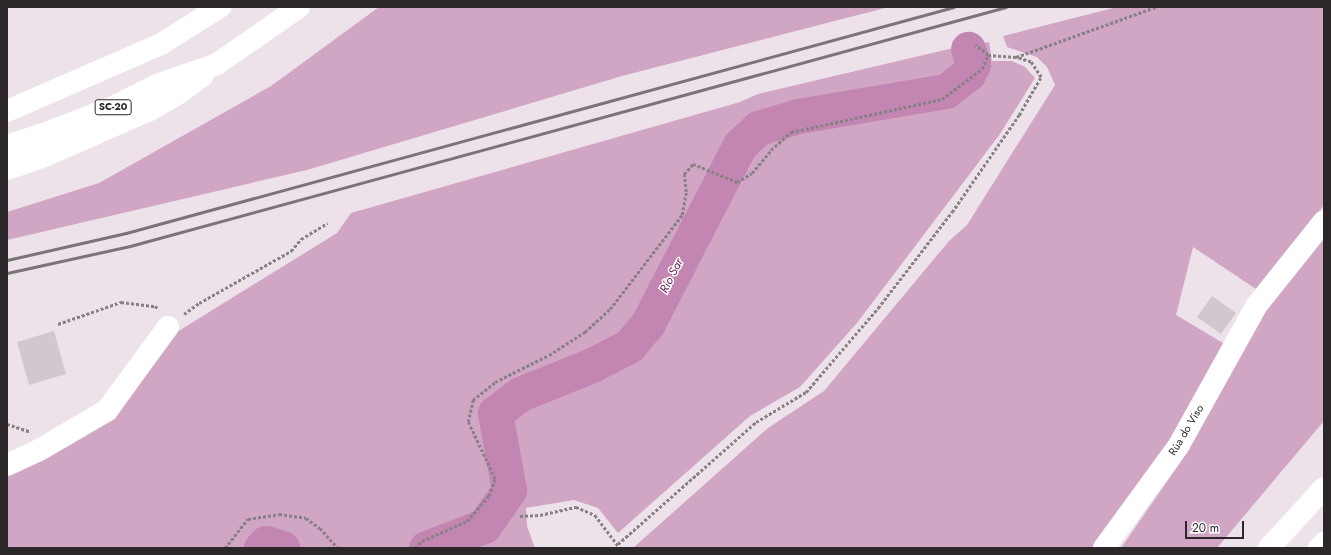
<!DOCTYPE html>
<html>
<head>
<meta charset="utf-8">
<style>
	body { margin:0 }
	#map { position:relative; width:1331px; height:555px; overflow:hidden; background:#ede2ea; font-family:Jost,sans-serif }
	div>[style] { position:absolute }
	.green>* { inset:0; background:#d1a6c4 }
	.river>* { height:35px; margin:-17.5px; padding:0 17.5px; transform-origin:17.5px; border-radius:17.5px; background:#c385b2 }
	.building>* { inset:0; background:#d1c7ce }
	.path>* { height:2.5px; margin-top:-1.25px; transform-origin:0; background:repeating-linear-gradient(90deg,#878085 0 3px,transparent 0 5px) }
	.minor>* { height:22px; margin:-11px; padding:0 11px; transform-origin:11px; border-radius:11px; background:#fff }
	.highway>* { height:22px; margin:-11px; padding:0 11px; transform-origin:11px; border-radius:11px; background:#fff }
	.rail>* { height:3px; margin:-1.5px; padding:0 1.5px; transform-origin:1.5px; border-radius:1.5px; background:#7a7378 }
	span { translate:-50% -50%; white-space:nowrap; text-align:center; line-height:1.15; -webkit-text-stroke:3px #fff; paint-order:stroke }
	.shield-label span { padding:1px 3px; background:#fff; border:1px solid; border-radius:3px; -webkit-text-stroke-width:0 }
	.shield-label { font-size:10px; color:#2b2729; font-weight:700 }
	.street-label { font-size:11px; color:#2b2729 }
	.water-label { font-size:12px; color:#601652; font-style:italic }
	.frame { position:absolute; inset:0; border:8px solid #2b2729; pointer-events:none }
	.scale { position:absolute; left:1185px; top:521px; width:59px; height:18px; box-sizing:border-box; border:2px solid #2b2729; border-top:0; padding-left:5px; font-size:12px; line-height:14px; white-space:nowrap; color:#2b2729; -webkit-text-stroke:3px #fff; paint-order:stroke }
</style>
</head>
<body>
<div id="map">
	<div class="green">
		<div style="clip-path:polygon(379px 7px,889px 7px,622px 76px,307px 170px,7px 240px,7px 212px,99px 183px,271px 86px)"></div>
		<div style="clip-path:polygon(1117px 7px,1324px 7px,1324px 205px,1259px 291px,1193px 247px,1176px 315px,1228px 346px,1176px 435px,1097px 548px,633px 548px,768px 428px,824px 391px,949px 241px,967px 225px,1055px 85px,1047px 67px,1037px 57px,1007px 47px,1003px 36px)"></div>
		<div style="clip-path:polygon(989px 42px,992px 61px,1012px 61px,1025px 67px,1035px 78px,1000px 134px,857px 323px,800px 387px,750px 416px,618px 533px,598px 508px,574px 500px,526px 508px,527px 526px,535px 548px,7px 548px,7px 475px,48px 458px,115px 419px,177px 332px,337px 233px,351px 213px,740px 102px,758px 94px,949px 49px)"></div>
		<div style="clip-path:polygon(1324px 237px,1324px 421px,1217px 548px,1121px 548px,1186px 454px,1262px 315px)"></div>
	</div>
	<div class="river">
		<div style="left:261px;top:548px;width:7px;rotate:-45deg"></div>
		<div style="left:266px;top:543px;width:17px;rotate:17deg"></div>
		<div style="left:426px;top:548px;width:62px;rotate:-20.8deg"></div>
		<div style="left:484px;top:526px;width:44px;rotate:-55.2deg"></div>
		<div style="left:509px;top:490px;width:78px;rotate:-100.3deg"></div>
		<div style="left:495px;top:413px;width:31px;rotate:-37deg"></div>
		<div style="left:520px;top:394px;width:78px;rotate:-21.9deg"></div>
		<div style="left:592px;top:365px;width:42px;rotate:-27.2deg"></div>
		<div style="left:629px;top:346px;width:30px;rotate:-50deg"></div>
		<div style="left:648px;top:323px;width:200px;rotate:-62.7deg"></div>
		<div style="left:740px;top:145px;width:25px;rotate:-43deg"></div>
		<div style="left:758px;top:128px;width:42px;rotate:-16.7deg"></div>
		<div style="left:798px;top:116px;width:150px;rotate:-9.6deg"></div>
		<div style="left:946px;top:91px;width:28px;rotate:-38deg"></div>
		<div style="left:968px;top:74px;width:11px;rotate:-63deg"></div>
		<div style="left:973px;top:64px;width:16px;rotate:-108deg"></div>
	</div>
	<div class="building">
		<div style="clip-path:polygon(1212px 296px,1236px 313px,1221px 334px,1197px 317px)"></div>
		<div style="clip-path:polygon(54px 331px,66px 374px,29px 385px,17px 342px)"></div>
	</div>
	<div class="path">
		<div style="left:988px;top:55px;width:28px;rotate:4deg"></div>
		<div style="left:1016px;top:57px;width:149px;rotate:-19.7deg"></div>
		<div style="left:184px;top:314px;width:19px;rotate:-36deg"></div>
		<div style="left:199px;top:303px;width:106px;rotate:-29.5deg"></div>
		<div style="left:291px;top:251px;width:16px;rotate:-50deg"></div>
		<div style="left:301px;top:239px;width:31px;rotate:-31deg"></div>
		<div style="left:58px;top:324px;width:67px;rotate:-19.2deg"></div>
		<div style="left:121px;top:302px;width:34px;rotate:7deg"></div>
		<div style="left:155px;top:306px;width:5px;rotate:37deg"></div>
		<div style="left:7px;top:424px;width:25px;rotate:18deg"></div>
		<div style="left:520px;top:516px;width:20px;rotate:-3deg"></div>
		<div style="left:540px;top:515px;width:37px;rotate:-13deg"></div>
		<div style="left:576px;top:507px;width:21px;rotate:23deg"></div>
		<div style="left:595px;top:515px;width:41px;rotate:52.9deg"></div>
		<div style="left:618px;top:544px;width:184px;rotate:-41.5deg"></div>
		<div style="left:756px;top:422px;width:58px;rotate:-31deg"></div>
		<div style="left:806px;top:392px;width:111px;rotate:-49.4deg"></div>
		<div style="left:878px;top:308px;width:121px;rotate:-52.4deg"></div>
		<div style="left:952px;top:212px;width:118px;rotate:-55.4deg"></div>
		<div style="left:1019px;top:115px;width:44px;rotate:-59.9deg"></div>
		<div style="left:1041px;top:77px;width:18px;rotate:-124deg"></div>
		<div style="left:1031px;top:62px;width:16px;rotate:-162deg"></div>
		<div style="left:225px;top:548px;width:37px;rotate:-52deg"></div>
		<div style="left:248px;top:519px;width:31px;rotate:-9deg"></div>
		<div style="left:279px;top:514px;width:27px;rotate:8deg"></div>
		<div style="left:306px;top:518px;width:17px;rotate:36deg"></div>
		<div style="left:320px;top:528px;width:27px;rotate:48deg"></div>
		<div style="left:415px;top:548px;width:10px;rotate:-45deg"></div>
		<div style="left:422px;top:541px;width:49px;rotate:-24deg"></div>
		<div style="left:467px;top:521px;width:33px;rotate:-49deg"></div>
		<div style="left:489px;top:496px;width:18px;rotate:-71deg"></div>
		<div style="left:495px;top:479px;width:63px;rotate:-115.3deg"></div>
		<div style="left:468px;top:422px;width:23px;rotate:-77deg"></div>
		<div style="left:473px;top:400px;width:28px;rotate:-39deg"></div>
		<div style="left:495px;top:382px;width:60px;rotate:-26.6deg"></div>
		<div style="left:549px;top:355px;width:43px;rotate:-32.6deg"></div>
		<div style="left:585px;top:332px;width:34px;rotate:-43deg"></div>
		<div style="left:610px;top:309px;width:118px;rotate:-52.5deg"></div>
		<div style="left:682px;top:215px;width:23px;rotate:-80deg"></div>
		<div style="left:686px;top:192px;width:18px;rotate:-96deg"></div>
		<div style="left:684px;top:174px;width:13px;rotate:-48deg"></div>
		<div style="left:693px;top:164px;width:48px;rotate:22.2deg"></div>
		<div style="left:737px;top:182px;width:17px;rotate:-31deg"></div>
		<div style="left:752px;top:173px;width:30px;rotate:-50deg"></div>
		<div style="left:771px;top:150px;width:27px;rotate:-42deg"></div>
		<div style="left:791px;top:132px;width:155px;rotate:-12.3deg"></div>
		<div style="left:942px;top:99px;width:50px;rotate:-36.9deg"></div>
		<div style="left:982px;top:69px;width:15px;rotate:-67deg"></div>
		<div style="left:988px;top:55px;width:16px;rotate:-142deg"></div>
	</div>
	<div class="minor">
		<div style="left:7px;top:465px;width:35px;rotate:-25deg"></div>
		<div style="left:39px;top:450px;width:79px;rotate:-30.5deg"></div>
		<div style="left:107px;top:410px;width:103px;rotate:-53.7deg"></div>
		<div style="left:1104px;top:548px;width:127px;rotate:-53.9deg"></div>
		<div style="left:1179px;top:445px;width:160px;rotate:-60.9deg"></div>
		<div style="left:1257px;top:305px;width:107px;rotate:-51.4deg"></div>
	</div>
	<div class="highway">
		<div style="left:7px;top:111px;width:168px;rotate:-23.5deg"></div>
		<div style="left:161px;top:44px;width:70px;rotate:-32.1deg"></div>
		<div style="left:7px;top:146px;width:44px;rotate:-18.4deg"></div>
		<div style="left:49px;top:132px;width:69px;rotate:-21.3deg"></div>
		<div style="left:113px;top:107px;width:49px;rotate:-26.6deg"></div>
		<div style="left:157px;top:85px;width:64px;rotate:-19.3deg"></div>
		<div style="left:217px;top:64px;width:100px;rotate:-34.8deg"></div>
		<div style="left:7px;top:169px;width:40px;rotate:-18.9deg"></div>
		<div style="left:45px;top:156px;width:115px;rotate:-23.7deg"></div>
		<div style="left:150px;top:110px;width:34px;rotate:-30deg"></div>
		<div style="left:179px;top:93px;width:29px;rotate:-36deg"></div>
		<div style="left:1269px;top:548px;width:81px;rotate:-47.5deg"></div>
		<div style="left:1319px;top:548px;width:7px;rotate:-45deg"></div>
	</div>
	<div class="rail">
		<div style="left:7px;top:260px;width:122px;rotate:-12.8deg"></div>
		<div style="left:126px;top:233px;width:858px;rotate:-15.27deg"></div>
		<div style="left:7px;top:273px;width:126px;rotate:-12.4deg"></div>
		<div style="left:130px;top:246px;width:908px;rotate:-15.26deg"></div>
	</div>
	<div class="shield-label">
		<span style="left:113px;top:107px">SC-20</span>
	</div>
	<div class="street-label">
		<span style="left:1186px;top:430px;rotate:-59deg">Rúa do Viso</span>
	</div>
	<div class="water-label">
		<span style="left:672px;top:276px;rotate:-63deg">Río Sar</span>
	</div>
	<div class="frame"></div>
	<div class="scale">20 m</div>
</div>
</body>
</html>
